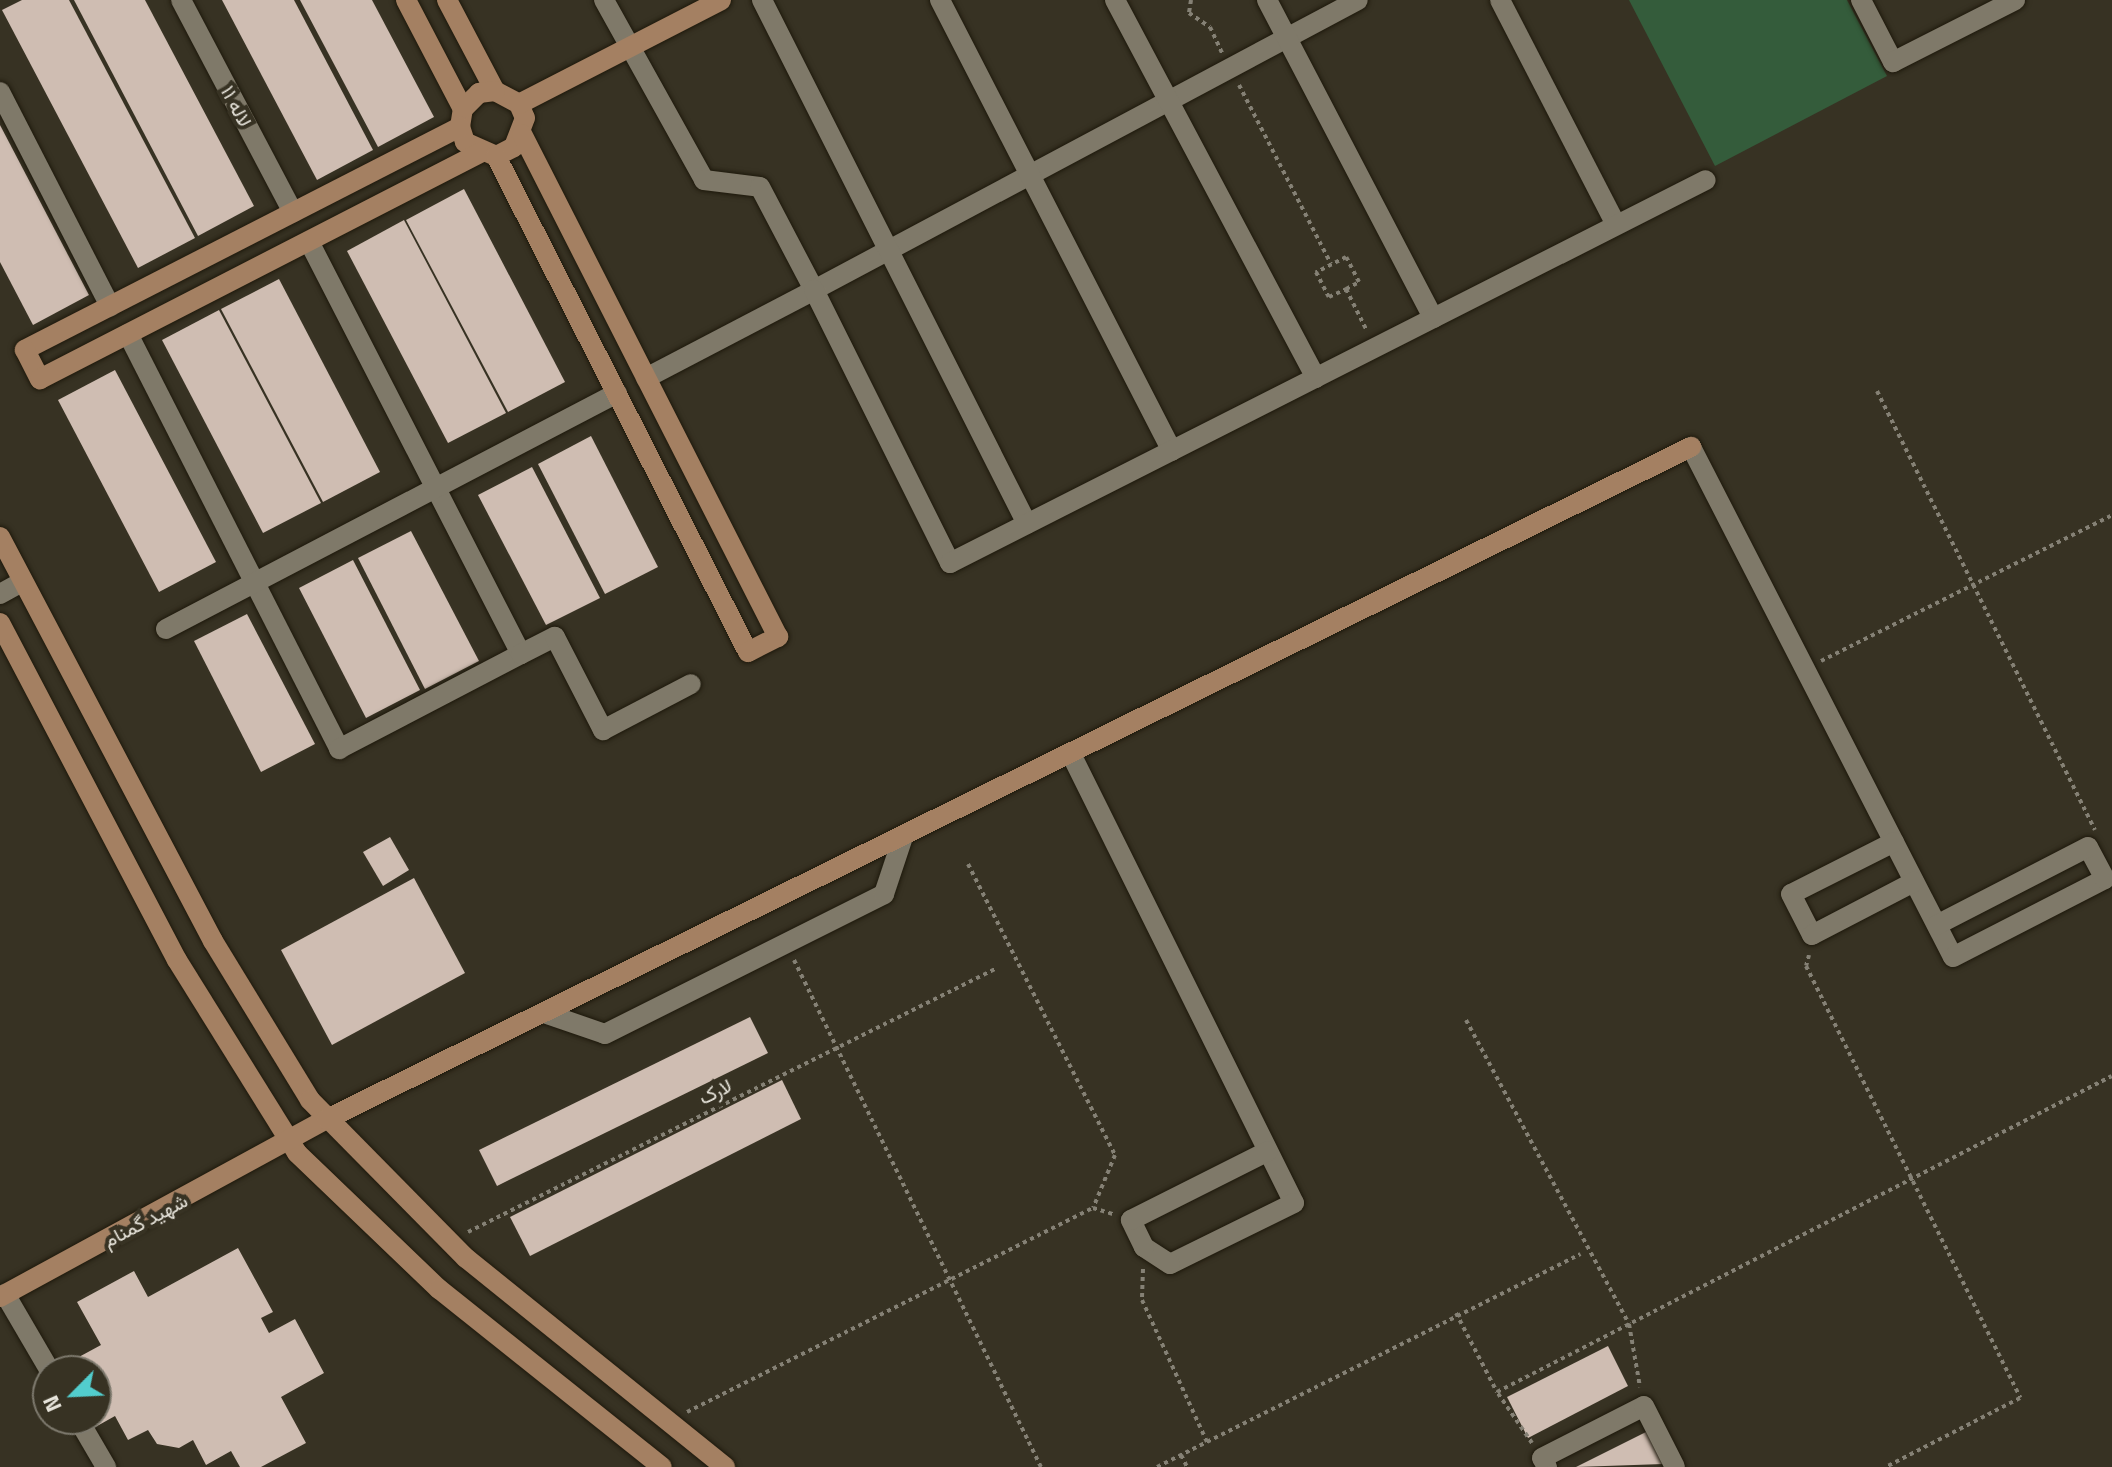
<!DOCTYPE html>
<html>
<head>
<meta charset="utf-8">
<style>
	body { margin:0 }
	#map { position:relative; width:2112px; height:1467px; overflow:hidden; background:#373223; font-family:"Titillium Web",Vazirmatn,sans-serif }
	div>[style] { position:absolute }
	.green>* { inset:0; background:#345c3b }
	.building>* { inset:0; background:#cfbdb2 }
	.path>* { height:4px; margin-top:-2px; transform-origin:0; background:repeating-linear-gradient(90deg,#858175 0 4px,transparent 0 8px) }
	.roads { filter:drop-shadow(0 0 2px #1e190c) drop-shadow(0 0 2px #1e190c) }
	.street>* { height:20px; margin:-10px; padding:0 10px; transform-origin:10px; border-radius:10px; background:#7f7969 }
	.secondary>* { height:20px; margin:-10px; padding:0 10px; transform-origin:10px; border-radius:10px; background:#a48062 }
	span { translate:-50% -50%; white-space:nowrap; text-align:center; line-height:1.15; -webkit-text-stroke:8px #373223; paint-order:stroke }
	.street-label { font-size:20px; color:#e7e4db }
	.north { position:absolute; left:32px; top:1355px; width:80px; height:80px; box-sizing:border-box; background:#373223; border:2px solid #7d796d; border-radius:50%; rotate:246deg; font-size:22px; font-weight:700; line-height:32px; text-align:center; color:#e7e4db }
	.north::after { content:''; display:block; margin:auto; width:28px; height:36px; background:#52cdcd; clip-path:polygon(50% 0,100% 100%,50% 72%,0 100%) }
</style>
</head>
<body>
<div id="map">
	<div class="green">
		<div style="clip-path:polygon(1629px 0,1847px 0,1887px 76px,1715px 166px)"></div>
	</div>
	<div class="building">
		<div style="clip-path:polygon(22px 0,69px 0,195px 238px,138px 268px,2px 10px)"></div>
		<div style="clip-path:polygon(74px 0,145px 0,254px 206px,198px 236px)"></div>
		<div style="clip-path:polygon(222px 0,294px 0,373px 150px,317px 180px)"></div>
		<div style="clip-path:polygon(300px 0,372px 0,434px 117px,378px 147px)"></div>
		<div style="clip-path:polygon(0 125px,89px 295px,33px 325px,0 262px)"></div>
		<div style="clip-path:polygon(464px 189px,565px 382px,508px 412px,406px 220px)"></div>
		<div style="clip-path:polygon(404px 220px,506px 413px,448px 443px,347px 251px)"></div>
		<div style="clip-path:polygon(279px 279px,380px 472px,323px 502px,221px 309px)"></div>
		<div style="clip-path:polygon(219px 310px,321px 503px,263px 533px,162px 340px)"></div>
		<div style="clip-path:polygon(115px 370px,216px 562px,159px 592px,58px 400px)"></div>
		<div style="clip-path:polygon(591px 436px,658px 567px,605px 594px,538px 464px)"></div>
		<div style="clip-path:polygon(532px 467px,600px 598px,546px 625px,478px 495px)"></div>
		<div style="clip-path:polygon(411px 531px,479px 661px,425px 689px,358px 558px)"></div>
		<div style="clip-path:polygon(353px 560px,420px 690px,366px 718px,299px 588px)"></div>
		<div style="clip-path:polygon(247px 614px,315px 744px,261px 772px,194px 641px)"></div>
		<div style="clip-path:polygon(390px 837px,409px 870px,383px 886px,363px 852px)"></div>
		<div style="clip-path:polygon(414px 878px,465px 973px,332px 1045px,281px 950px)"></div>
		<div style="clip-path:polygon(750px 1017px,768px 1053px,497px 1186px,479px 1150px)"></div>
		<div style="clip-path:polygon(782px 1080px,801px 1119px,530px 1256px,510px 1217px)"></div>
		<div style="clip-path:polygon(238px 1248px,273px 1312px,261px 1318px,269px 1333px,295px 1319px,324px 1373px,281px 1397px,306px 1443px,261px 1467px,240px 1467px,231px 1451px,206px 1465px,193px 1440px,179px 1448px,157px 1444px,148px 1430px,128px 1440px,115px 1416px,90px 1430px,84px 1419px,96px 1419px,96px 1371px,53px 1371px,101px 1345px,77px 1302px,134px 1271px,148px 1297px)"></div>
		<div style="clip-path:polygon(1608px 1346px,1628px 1386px,1528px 1438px,1507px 1397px)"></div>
		<div style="clip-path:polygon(1646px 1432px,1663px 1464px,1576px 1467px)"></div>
	</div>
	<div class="path">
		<div style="left:1191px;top:0;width:13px;rotate:99deg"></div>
		<div style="left:1189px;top:13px;width:25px;rotate:34deg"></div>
		<div style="left:1210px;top:27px;width:29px;rotate:65deg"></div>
		<div style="left:1239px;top:85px;width:201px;rotate:62.8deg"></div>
		<div style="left:1346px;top:289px;width:15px;rotate:-28deg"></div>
		<div style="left:1359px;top:282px;width:28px;rotate:-117deg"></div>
		<div style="left:1346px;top:257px;width:34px;rotate:153deg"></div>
		<div style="left:1316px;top:272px;width:28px;rotate:63deg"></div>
		<div style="left:1329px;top:297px;width:19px;rotate:-25deg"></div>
		<div style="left:1346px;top:289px;width:47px;rotate:63.4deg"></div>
		<div style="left:1877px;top:391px;width:490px;rotate:63.6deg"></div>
		<div style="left:1821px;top:661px;width:326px;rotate:-26.6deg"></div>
		<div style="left:968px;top:864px;width:326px;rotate:63.2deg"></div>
		<div style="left:1115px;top:1155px;width:57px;rotate:112.5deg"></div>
		<div style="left:1809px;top:955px;width:11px;rotate:105deg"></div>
		<div style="left:1806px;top:966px;width:482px;rotate:63.6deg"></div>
		<div style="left:2020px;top:1398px;width:151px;rotate:152.8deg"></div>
		<div style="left:794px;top:960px;width:564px;rotate:64.03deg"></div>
		<div style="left:1466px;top:1020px;width:345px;rotate:61.8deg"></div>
		<div style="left:1629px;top:1324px;width:64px;rotate:80.1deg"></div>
		<div style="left:468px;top:1232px;width:589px;rotate:-26.52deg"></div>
		<div style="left:1143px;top:1269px;width:31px;rotate:92deg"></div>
		<div style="left:1142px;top:1300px;width:156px;rotate:65.4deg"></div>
		<div style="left:1456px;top:1313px;width:89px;rotate:62.6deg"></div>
		<div style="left:687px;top:1412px;width:454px;rotate:-26.7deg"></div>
		<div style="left:1093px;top:1208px;width:21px;rotate:17deg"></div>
		<div style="left:1532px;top:1443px;width:62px;rotate:-124.5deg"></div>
		<div style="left:1497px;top:1392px;width:691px;rotate:-27.2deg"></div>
		<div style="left:1181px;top:1455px;width:13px;rotate:63deg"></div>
		<div style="left:1157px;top:1467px;width:474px;rotate:-26.7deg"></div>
	</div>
	<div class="roads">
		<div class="street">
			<div style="left:181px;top:0;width:240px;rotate:62.2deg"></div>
			<div style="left:604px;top:0;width:206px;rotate:60.9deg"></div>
			<div style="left:704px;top:180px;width:56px;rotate:7.1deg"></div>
			<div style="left:760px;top:187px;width:116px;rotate:62.3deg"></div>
			<div style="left:814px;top:290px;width:616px;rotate:-28.06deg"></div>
			<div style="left:762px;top:0;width:587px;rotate:63.17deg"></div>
			<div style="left:940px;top:0;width:507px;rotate:62.78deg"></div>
			<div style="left:1115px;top:0;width:428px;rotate:62deg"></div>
			<div style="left:1267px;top:0;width:359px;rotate:62.4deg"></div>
			<div style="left:1500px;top:0;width:253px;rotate:62.7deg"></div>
			<div style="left:1861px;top:0;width:70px;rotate:62.7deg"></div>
			<div style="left:1893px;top:62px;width:137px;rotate:-26.9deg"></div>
			<div style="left:0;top:92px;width:241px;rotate:62.8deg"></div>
			<div style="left:128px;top:334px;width:466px;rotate:63deg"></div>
			<div style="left:339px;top:749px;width:205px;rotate:-27.6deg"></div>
			<div style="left:521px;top:654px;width:464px;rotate:-117.2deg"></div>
			<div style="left:646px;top:378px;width:190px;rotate:-27.6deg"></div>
			<div style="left:814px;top:290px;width:305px;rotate:63.5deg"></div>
			<div style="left:950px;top:563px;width:847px;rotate:-26.87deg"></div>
			<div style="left:1691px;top:447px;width:573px;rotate:62.81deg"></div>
			<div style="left:1953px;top:957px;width:171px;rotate:-27.2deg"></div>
			<div style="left:2105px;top:879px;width:36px;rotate:-118deg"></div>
			<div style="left:2088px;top:847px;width:170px;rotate:152.7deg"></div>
			<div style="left:0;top:594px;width:26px;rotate:-29deg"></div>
			<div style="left:166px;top:629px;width:509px;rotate:-27.62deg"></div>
			<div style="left:521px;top:654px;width:38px;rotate:-27deg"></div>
			<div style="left:555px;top:637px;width:105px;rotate:62.7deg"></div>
			<div style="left:603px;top:730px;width:99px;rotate:-27.6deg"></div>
			<div style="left:1071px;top:754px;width:501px;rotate:63.59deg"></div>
			<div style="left:1294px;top:1203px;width:138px;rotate:153.8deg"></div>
			<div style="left:1170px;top:1264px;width:31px;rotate:-147deg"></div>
			<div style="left:1144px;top:1247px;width:30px;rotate:-116deg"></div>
			<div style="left:1131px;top:1220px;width:153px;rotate:-26.7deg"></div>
			<div style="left:1894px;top:842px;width:115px;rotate:153.2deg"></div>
			<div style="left:1791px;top:894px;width:46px;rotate:62.9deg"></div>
			<div style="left:1812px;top:935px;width:115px;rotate:-27.5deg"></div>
			<div style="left:547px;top:1014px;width:61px;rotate:19deg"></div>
			<div style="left:605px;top:1034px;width:312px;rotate:-26.6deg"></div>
			<div style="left:884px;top:894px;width:60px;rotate:-71.6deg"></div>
			<div style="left:5px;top:1294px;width:89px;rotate:59.7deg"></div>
			<div style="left:78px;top:1419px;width:56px;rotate:59.7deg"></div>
			<div style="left:1547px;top:1467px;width:10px;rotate:-119deg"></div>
			<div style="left:1542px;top:1458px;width:114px;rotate:-27deg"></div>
			<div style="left:1644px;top:1406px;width:68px;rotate:63.1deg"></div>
		</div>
		<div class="secondary">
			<div style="left:406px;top:0;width:123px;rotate:62.4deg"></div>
			<div style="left:447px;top:0;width:103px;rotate:62.2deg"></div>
			<div style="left:495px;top:91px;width:27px;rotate:28deg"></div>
			<div style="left:519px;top:104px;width:15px;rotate:67deg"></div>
			<div style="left:525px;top:118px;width:31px;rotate:111deg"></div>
			<div style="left:514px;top:147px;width:20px;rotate:153deg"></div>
			<div style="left:496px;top:156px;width:34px;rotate:-156deg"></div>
			<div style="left:465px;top:142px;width:16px;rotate:-108deg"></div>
			<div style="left:460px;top:127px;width:18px;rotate:-81deg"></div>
			<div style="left:463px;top:109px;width:23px;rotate:-45deg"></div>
			<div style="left:479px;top:93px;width:16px;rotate:-7deg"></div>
			<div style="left:519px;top:104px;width:227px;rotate:-27.2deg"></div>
			<div style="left:460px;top:127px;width:489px;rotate:152.9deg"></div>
			<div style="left:25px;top:350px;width:33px;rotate:63deg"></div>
			<div style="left:40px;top:379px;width:495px;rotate:-27.2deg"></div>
			<div style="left:496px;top:156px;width:556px;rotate:63.07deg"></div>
			<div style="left:748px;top:652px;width:34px;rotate:-27deg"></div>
			<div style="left:778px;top:637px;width:564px;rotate:-116.97deg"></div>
			<div style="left:0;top:537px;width:457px;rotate:62.2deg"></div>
			<div style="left:213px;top:941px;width:186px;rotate:58.6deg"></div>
			<div style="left:310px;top:1100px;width:222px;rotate:45.4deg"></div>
			<div style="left:466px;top:1258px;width:333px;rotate:38.9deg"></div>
			<div style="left:0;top:623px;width:381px;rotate:62.3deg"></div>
			<div style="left:177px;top:960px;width:227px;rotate:58.1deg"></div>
			<div style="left:297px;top:1153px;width:197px;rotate:43.8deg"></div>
			<div style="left:439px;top:1289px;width:285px;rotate:38.6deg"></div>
			<div style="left:0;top:1297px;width:372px;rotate:-28.6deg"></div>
			<div style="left:327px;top:1119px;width:1521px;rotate:-26.23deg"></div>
		</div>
	</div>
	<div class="street-label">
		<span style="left:237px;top:106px;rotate:62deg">لاله ۱۱</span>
		<span style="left:715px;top:1091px;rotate:-26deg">لارک</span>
		<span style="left:145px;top:1220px;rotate:-28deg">شهید گمنام</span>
	</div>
	<div class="north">N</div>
</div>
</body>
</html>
